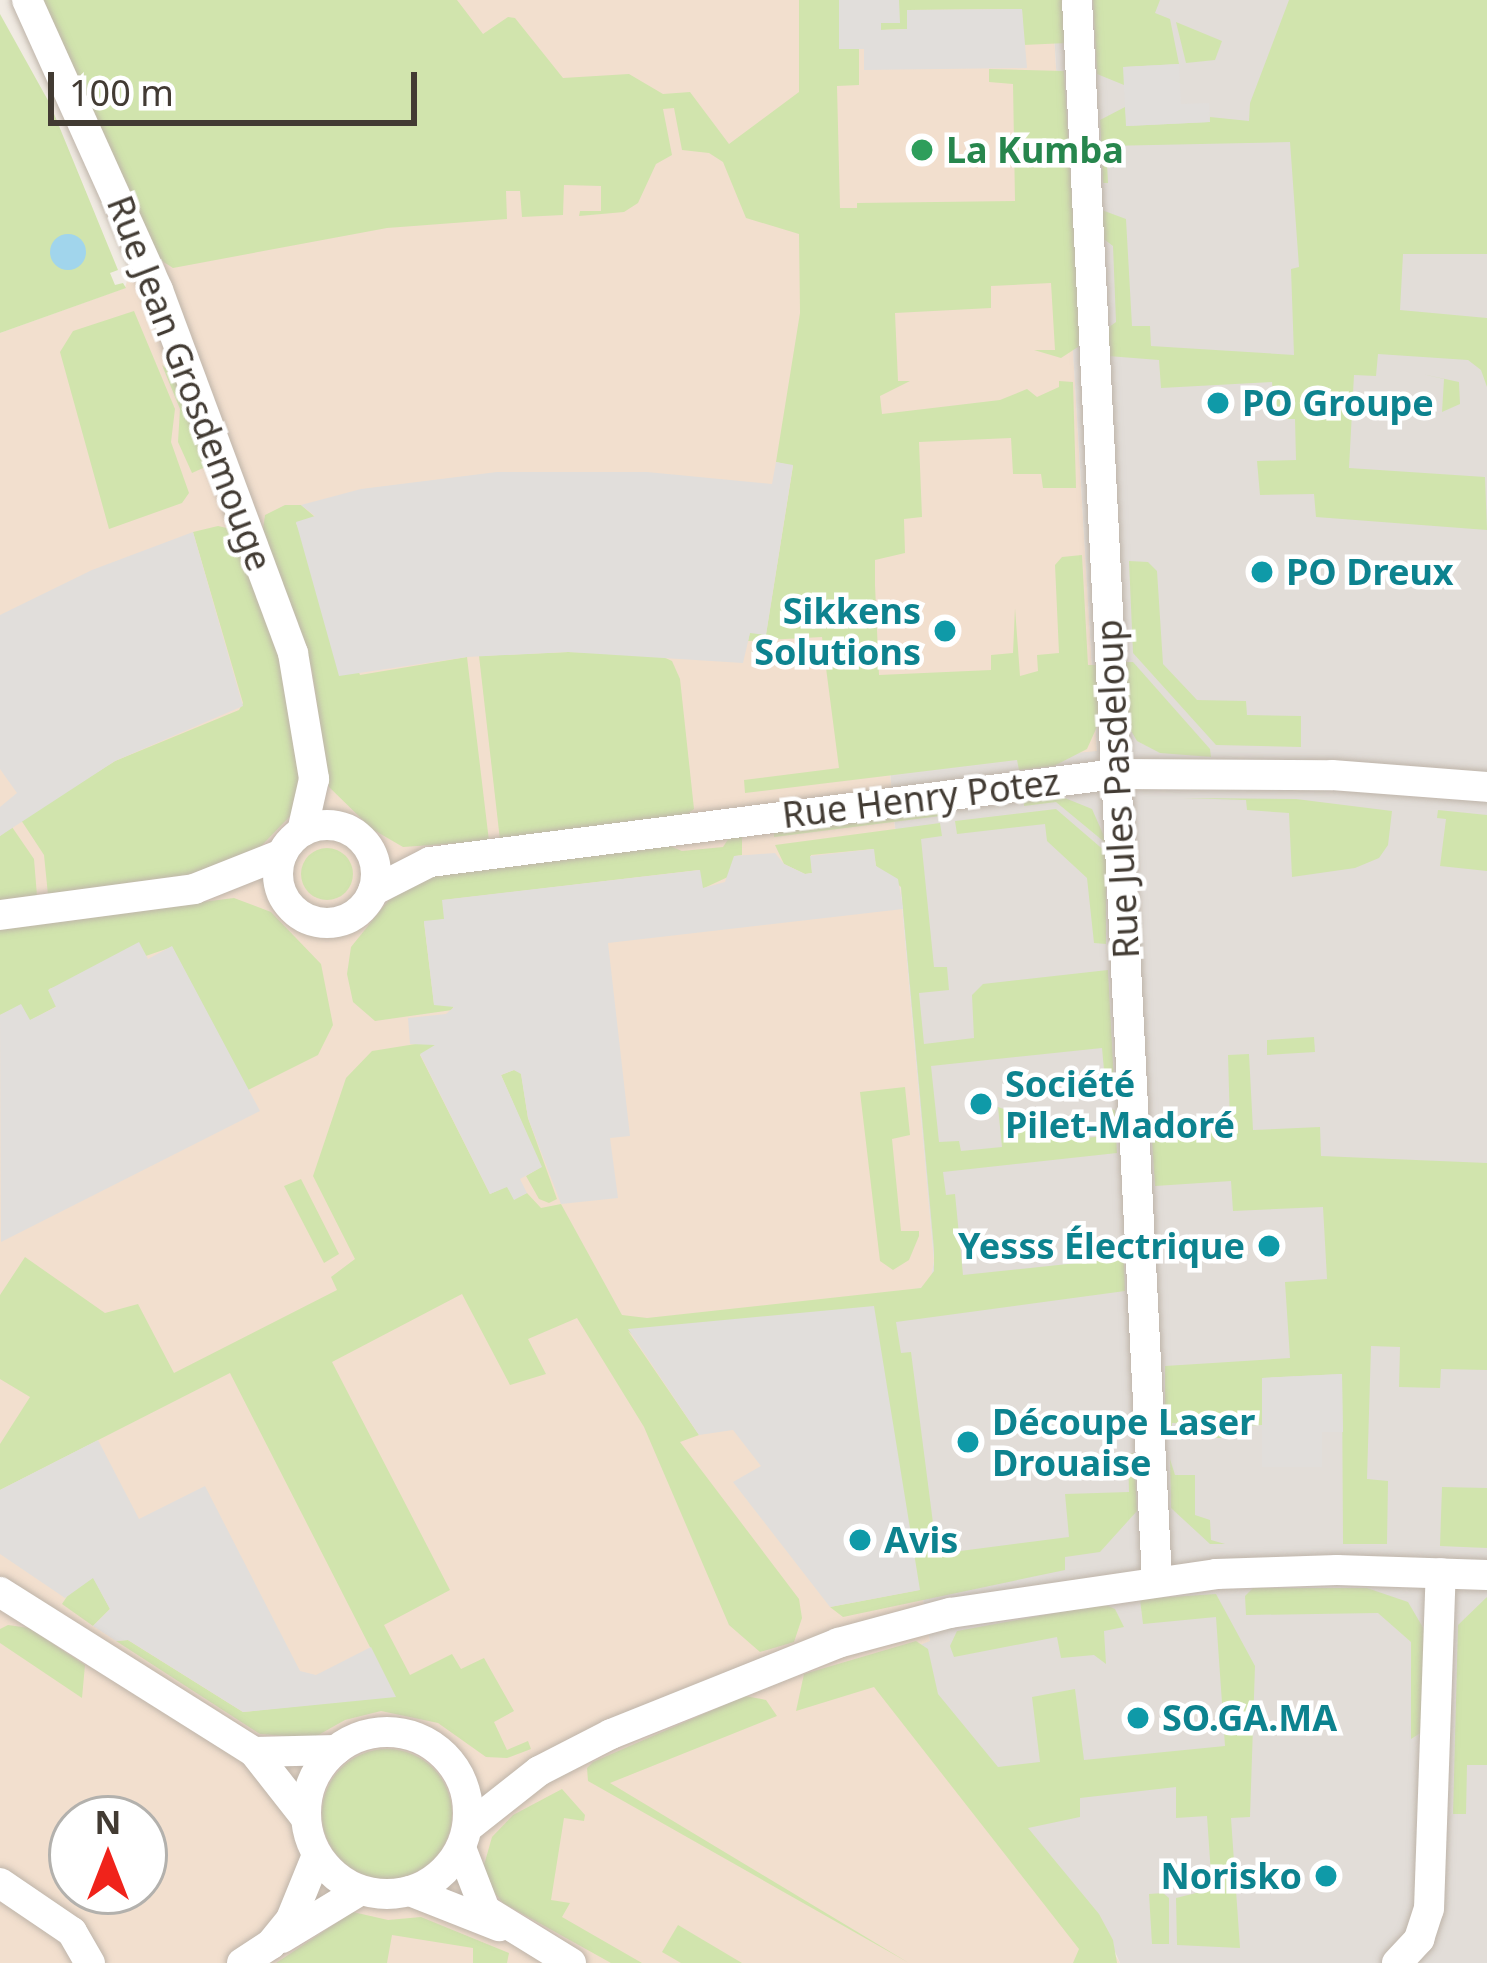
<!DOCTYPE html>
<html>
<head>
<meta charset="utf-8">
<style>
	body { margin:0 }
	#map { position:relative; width:1487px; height:1963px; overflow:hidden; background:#f1ebe3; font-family:"Noto Sans",sans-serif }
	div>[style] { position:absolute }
	.commercial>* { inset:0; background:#f2dfce }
	.industrial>* { inset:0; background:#e2ddd8 }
	.green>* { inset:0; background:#d1e4ad }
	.round { border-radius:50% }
	.parking>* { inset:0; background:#e1dedb }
	.water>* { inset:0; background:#a1d5ec }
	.roads { filter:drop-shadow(0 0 3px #beb4a9) drop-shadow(0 0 3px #beb4a9) }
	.minor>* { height:30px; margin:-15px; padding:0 15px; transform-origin:15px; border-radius:15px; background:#fff }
	.minor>.ring { margin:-15px; padding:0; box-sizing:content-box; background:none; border:30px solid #fff; border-radius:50% }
	.dots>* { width:33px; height:33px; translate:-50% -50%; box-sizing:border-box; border:6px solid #fff; border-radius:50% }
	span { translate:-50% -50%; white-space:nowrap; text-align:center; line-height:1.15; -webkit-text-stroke:9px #fff; paint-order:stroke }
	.leisure-label { font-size:36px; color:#27864d; font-weight:700 }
	.left { translate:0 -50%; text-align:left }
	.street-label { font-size:36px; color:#423b33 }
	.culture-label { font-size:36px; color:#0d838f; font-weight:700 }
	.right { translate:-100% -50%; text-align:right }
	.north { position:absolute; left:48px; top:1795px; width:120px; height:120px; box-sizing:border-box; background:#fff; border:3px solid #b3b1ad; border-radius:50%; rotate:0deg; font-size:33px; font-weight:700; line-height:48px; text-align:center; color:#423b33 }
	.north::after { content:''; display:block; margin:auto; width:42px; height:54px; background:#f0231b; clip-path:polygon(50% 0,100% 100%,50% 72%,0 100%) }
	.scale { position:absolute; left:48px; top:72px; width:369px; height:54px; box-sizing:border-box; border:6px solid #423b33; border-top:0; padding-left:15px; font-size:36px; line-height:42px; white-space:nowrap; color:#423b33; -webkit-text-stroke:9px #fff; paint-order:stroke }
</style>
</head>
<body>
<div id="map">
	<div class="commercial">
		<div style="clip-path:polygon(evenodd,355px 0,1052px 0,1097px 752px,890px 772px,934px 1261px,931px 1279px,921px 1288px,873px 1297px,930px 1641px,1120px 1963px,0 1963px,0 333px,125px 288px,161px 161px,355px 0,72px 1819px,144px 1819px,144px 1891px,72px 1891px,72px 1819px)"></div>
	</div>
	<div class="industrial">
		<div style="clip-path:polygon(1052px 0,1487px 0,1487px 1963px,1120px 1963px,1111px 1943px,881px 1660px,930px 1641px,873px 1296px,921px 1288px,931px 1279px,934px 1261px,890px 771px,1097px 751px)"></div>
	</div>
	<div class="green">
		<div style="clip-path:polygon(43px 0,457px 0,483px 34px,508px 17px,515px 18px,563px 78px,629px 74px,663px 94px,690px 92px,729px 144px,799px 92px,799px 0,839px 0,839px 49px,859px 49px,859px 85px,837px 86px,840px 208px,857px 208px,857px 203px,1015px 201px,1013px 84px,989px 82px,989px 69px,1064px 71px,1081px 345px,1061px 358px,1034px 350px,1055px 350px,1051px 283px,991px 286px,991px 308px,895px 313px,898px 381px,910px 381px,880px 396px,882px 414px,1000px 400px,1027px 389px,1037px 397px,1059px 387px,1059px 381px,1073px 382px,1076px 488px,1043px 488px,1041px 474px,1013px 474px,1011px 438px,919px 442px,922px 517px,904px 519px,905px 553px,875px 560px,875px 585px,879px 675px,991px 670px,991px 655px,1013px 653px,1015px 608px,1020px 676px,1038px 671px,1037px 655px,1059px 653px,1055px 565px,1062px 557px,1082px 555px,1088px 665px,1096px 665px,1100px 720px,1087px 749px,1054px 766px,1019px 770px,1017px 760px,745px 793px,744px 780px,839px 768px,822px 637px,748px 641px,750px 632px,766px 634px,793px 466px,776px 462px,800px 313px,799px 234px,746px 218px,723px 162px,709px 153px,682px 150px,674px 108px,663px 109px,672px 155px,656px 164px,638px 203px,624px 212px,579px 216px,580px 211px,601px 211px,601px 186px,564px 185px,563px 215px,522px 217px,520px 191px,506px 191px,507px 219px,387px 228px,173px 268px,159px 259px)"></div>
		<div style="clip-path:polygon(899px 0,1065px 0,1067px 43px,1023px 45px,1022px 9px,908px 10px,907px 29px,880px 30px,880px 23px,899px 23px)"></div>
		<div style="clip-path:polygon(1093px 0,1160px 0,1155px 13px,1170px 19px,1179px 64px,1124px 67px,1124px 85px,1097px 74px)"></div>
		<div style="clip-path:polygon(1289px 0,1487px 0,1487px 254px,1403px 254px,1400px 310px,1487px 318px,1487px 387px,1481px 370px,1468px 360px,1378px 354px,1376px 376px,1354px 375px,1349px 468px,1485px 477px,1487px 530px,1316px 517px,1314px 494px,1260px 495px,1257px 461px,1296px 460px,1295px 419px,1275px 419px,1272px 382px,1161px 388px,1159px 360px,1108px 356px,1105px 330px,1116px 322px,1113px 246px,1101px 237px,1099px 209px,1126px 219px,1132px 326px,1150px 326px,1151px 346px,1294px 355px,1291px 269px,1299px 267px,1290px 142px,1106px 146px,1108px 183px,1103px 183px,1100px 120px,1125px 107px,1127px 126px,1209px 122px,1210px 117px,1249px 121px,1250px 103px)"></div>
		<div style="clip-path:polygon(0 14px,50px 104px,118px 270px,110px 273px,115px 285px,123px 283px,126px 288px,0 333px)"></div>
		<div style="clip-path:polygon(1176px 22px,1222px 41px,1215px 60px,1186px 63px)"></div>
		<div style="clip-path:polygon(134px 311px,175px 409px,171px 442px,189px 493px,182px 503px,109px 529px,60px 352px,73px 331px)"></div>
		<div style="clip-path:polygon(162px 365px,183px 383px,212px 464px,192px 473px,178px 442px,180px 409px)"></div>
		<div style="clip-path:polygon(1422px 374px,1459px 382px,1460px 404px,1442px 412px,1444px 379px)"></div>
		<div style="clip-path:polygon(285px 505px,301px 505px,315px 517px,296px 523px,360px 675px,467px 657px,489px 841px,403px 847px,372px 829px,329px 787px,312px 670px,263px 529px,265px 515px)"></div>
		<div style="clip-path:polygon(218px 526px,231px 529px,239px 542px,284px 672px,301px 778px,294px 812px,241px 867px,48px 895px,44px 855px,21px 820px,115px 761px,239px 710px,243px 703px,193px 532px)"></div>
		<div style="clip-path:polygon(1129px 561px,1148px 562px,1157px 571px,1163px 664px,1197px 700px,1246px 701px,1247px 715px,1301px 716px,1301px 747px,1216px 745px,1133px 653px)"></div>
		<div style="clip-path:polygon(568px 652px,657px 654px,672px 661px,680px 679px,694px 809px,686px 815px,500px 840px,479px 656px)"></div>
		<div style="clip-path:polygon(1122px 662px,1133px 662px,1210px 749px,1211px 757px,1160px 753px,1137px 741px,1127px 724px)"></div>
		<div style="clip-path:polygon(1060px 796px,1092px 809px,1108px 845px,1056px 802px,1024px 806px,1024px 799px)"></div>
		<div style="clip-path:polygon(1183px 798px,1296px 799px,1392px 811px,1388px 845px,1379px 858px,1355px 868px,1292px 877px,1289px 813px,1247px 810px,1246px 800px)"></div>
		<div style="clip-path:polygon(939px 809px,940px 816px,774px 837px,774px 829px)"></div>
		<div style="clip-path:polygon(1056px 809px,1106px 852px,1106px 944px,1094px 943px,1087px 878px,1047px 841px,1045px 824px,957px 834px,955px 821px)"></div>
		<div style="clip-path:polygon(1438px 810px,1487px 815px,1487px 871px,1440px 866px,1446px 819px,1437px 818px)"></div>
		<div style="clip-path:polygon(940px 823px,942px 836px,921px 839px,934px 967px,947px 967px,949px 990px,919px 993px,924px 1044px,974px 1038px,972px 995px,983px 984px,1108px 970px,1114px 1082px,1105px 1081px,1102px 1048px,931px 1066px,939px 1142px,959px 1141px,961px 1151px,1002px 1147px,998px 1107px,1085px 1138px,1106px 1136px,1106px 1108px,1115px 1110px,1117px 1153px,943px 1172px,946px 1195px,955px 1194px,963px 1275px,1124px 1258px,1125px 1291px,896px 1322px,901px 1353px,911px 1352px,937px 1554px,1069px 1537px,1065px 1494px,1129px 1492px,1128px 1454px,1134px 1453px,1137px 1511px,1100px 1552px,1065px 1557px,1065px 1570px,843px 1617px,830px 1607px,919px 1590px,628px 1331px,699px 1435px,680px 1442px,799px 1599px,802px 1618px,794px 1642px,760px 1652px,729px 1625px,644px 1427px,577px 1318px,528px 1339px,546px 1374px,510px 1385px,462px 1294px,332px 1362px,450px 1590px,384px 1625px,410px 1675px,452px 1654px,461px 1669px,484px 1658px,514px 1711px,494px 1722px,507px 1750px,528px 1741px,531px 1749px,507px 1758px,486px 1757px,438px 1723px,381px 1711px,345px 1720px,313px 1738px,260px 1734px,116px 1641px,128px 1640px,243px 1712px,395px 1696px,230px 1373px,0 1490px,0 1444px,30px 1397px,0 1379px,0 1295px,25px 1257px,105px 1313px,138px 1304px,174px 1373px,337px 1290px,331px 1277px,355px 1259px,313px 1176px,346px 1078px,372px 1051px,428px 1042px,436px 1046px,420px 1055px,490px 1194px,507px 1186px,514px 1199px,527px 1193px,541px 1208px,561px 1204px,622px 1315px,647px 1318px,921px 1288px,934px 1271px,934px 1249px,901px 887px,876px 866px,873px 849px,811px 855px,812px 873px,805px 874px,784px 864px,775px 845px)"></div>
		<div style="clip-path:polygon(12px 827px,34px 859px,37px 896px,0 901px,0 836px)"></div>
		<div style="clip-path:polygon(742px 833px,742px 855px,735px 856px,730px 876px,702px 889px,699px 870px,443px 900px,445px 919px,424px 922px,434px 1004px,455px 1003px,452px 1010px,375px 1021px,353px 1002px,347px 974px,351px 947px,388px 901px,426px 874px,665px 844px,682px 851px,723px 847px,731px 835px)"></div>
		<div class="round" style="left:301px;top:848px;width:52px;height:52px"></div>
		<div style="clip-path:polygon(234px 898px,271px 912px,321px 964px,333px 1025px,318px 1055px,248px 1090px,172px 947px,49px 989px,57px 1006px,29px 1021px,21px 1005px,0 1015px,0 927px)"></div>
		<div style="clip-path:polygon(1314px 1037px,1315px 1052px,1267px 1055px,1267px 1040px)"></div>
		<div style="clip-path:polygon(1249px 1054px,1253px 1130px,1320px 1127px,1321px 1156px,1487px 1163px,1487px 1370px,1441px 1369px,1440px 1388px,1399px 1387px,1400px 1347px,1371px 1346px,1367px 1479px,1388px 1481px,1387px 1544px,1343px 1544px,1342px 1374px,1262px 1378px,1262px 1425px,1241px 1426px,1240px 1438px,1203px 1438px,1202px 1424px,1172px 1423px,1172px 1437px,1165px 1437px,1165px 1366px,1290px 1358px,1285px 1282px,1327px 1279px,1323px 1207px,1233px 1211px,1231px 1181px,1155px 1186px,1151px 1127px,1230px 1124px,1228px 1055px)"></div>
		<div style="clip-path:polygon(514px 1070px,521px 1073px,528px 1118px,557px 1199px,549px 1203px,539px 1199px,526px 1176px,541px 1167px,501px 1075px)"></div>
		<div style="clip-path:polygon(905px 1087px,910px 1135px,892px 1139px,901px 1231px,919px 1231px,919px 1236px,909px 1260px,893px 1270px,880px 1261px,860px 1092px)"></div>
		<div style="clip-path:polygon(301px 1179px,339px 1254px,324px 1263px,284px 1186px)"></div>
		<div style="clip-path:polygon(1170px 1459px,1175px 1475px,1195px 1475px,1195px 1515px,1210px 1520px,1211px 1540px,1225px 1544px,1210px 1544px,1171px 1508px)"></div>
		<div style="clip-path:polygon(1442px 1487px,1487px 1488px,1487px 1548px,1440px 1546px)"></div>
		<div style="clip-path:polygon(93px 1577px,110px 1609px,93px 1626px,62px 1604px,72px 1589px)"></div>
		<div style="clip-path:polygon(1253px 1588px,1367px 1588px,1408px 1602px,1425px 1631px,1422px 1732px,1411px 1739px,1411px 1642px,1378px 1613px,1246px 1615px,1245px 1596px)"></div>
		<div style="clip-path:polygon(1216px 1594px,1255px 1666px,1250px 1817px,1231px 1818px,1240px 1948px,1177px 1945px,1176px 1898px,1212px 1889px,1207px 1816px,1176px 1818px,1176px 1787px,1080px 1798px,1080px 1817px,1028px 1828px,1099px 1914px,1113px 1940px,1117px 1963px,1073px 1963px,1079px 1949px,874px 1687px,796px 1711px,804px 1674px,916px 1641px,928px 1649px,938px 1694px,998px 1767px,1040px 1762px,1032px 1697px,1075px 1689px,1084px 1760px,1225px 1746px,1216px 1617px,1143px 1624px,1140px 1599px)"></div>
		<div style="clip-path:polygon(1487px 1597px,1487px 1765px,1467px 1765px,1466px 1814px,1453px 1814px,1458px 1625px)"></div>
		<div style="clip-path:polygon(1104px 1604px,1115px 1609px,1124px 1627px,1104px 1631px,1106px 1664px,1094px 1655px,1061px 1658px,1057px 1637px,954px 1657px,950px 1646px,957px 1631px)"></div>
		<div style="clip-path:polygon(8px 1625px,29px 1628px,85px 1665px,82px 1698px,0 1643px,0 1629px)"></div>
		<div style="clip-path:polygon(745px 1696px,766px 1700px,777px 1716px,610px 1783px,909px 1963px,588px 1781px,587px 1768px,593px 1762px)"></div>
		<div class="round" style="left:322px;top:1749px;width:130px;height:130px"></div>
		<div style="clip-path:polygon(562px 1789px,585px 1815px,584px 1821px,564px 1818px,551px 1900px,570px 1903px,562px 1917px,642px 1963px,611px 1963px,503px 1903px,489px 1886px,484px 1865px,492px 1837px,513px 1815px)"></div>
		<div style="clip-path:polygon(1163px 1893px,1169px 1898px,1169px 1944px,1152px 1944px,1149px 1894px)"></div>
		<div style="clip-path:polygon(353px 1912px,388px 1920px,421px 1917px,509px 1953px,507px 1963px,473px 1963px,473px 1948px,392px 1935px,387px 1963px,276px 1963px)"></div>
		<div style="clip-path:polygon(678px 1925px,742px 1963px,681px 1963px,662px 1952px)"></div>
	</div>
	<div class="parking">
		<div style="clip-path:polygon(839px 0,899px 0,900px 23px,881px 23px,881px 30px,907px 29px,907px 10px,1022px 9px,1027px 68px,864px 70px,864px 49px,839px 49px)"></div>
		<div style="clip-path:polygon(1179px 64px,1181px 104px,1209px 103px,1210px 122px,1126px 126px,1123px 67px)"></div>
		<div style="clip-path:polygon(776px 462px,793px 465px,766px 635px,750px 633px,743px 663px,568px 652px,467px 657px,339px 676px,296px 522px,315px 516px,301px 505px,361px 489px,497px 472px,647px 472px,772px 484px)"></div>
		<div style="clip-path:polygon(193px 532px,243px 706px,115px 761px,0 836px,0 807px,17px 793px,0 769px,0 615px,92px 570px)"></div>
		<div style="clip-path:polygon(874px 849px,876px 866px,898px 879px,903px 909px,608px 943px,630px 1136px,610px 1138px,618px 1198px,561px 1204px,528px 1118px,521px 1074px,514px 1070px,501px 1075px,542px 1167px,520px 1179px,527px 1193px,514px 1200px,507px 1187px,490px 1194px,420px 1054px,435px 1045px,410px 1044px,408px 1018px,446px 1014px,454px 1007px,434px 1005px,424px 921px,444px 919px,442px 900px,700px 870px,703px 888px,725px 882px,734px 856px,775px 853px,784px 864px,805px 874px,812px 873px,810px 856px)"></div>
		<div style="clip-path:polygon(139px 942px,148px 959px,172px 946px,260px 1111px,1px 1242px,0 1015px,21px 1004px,30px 1020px,56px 1007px,48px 990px)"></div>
		<div style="clip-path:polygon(874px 1306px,920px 1590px,830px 1607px,733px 1482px,761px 1466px,733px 1430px,699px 1435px,628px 1329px)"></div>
		<div style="clip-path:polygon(1342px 1374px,1343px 1432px,1322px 1432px,1322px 1467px,1262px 1467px,1262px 1378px)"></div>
		<div style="clip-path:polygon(98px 1440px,139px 1519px,205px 1486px,300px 1671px,316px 1675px,371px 1647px,396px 1697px,243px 1712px,128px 1640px,116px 1641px,93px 1626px,110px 1609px,93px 1578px,65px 1598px,0 1554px,0 1490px)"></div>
	</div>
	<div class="water">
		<div class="round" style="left:50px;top:234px;width:36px;height:36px"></div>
	</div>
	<div class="roads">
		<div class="minor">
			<div style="left:27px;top:0;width:318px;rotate:65.7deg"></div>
			<div style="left:158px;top:290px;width:387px;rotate:69.6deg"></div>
			<div style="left:293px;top:653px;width:128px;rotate:80.5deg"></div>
			<div style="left:314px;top:779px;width:54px;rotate:102.8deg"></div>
			<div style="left:1077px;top:0;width:1581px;rotate:87.1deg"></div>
			<div class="ring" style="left:278px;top:825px;width:68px;height:68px"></div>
			<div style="left:373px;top:891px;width:64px;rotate:-27deg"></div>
			<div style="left:430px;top:862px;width:692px;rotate:-7.31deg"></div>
			<div style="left:1116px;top:774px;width:216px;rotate:0.3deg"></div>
			<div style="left:1332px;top:775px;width:155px;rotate:4.4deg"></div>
			<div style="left:0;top:915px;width:196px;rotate:-7.6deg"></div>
			<div style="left:194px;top:889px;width:95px;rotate:-21.7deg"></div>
			<div style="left:0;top:1592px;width:300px;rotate:32.2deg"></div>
			<div style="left:254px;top:1752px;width:83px;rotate:51.9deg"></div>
			<div class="ring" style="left:306px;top:1732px;width:132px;height:132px"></div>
			<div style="left:254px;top:1752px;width:82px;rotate:-1.4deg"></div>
			<div style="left:468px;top:1827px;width:90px;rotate:-38.3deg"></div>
			<div style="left:539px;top:1771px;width:81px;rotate:-27.2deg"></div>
			<div style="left:611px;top:1734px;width:245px;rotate:-21.8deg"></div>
			<div style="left:838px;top:1643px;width:116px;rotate:-15deg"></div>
			<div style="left:950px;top:1613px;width:269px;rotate:-8.3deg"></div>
			<div style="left:1216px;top:1574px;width:121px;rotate:-1.9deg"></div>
			<div style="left:1337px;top:1570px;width:150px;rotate:1.9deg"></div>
			<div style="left:461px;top:1848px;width:66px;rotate:68.8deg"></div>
			<div style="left:485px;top:1910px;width:101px;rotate:31.6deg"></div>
			<div style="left:0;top:1883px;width:87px;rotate:34.2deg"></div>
			<div style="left:72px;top:1932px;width:36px;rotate:60deg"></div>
			<div style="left:410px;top:1891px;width:96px;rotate:21.5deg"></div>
			<div style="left:282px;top:1938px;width:92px;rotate:-31.3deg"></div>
			<div style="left:242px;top:1963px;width:35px;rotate:-33deg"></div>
			<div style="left:271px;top:1944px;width:32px;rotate:-51deg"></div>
			<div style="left:291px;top:1919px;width:69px;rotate:-67.9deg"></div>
			<div style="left:1397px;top:1963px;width:33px;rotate:-47deg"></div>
			<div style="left:1419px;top:1939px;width:32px;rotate:-72deg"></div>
			<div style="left:1429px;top:1909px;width:336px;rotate:-88deg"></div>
		</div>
	</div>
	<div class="dots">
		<div style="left:922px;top:150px;background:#2e9e5b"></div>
		<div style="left:1218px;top:403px;background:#0f9aa8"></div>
		<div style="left:1262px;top:572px;background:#0f9aa8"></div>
		<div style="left:945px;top:631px;background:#0f9aa8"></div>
		<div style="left:981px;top:1104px;background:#0f9aa8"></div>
		<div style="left:1269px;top:1246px;background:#0f9aa8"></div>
		<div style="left:968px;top:1442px;background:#0f9aa8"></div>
		<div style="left:860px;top:1540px;background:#0f9aa8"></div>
		<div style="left:1138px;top:1718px;background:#0f9aa8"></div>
		<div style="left:1326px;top:1876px;background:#0f9aa8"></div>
	</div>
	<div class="leisure-label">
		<span class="left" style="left:946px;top:150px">La Kumba</span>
	</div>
	<div class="street-label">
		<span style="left:190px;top:383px;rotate:69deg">Rue Jean Grosdemouge</span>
		<span style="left:1117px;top:789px;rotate:-93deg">Rue Jules Pasdeloup</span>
		<span style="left:921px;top:798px;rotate:-7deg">Rue Henry Potez</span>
	</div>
	<div class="culture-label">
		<span class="left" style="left:1242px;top:403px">PO Groupe</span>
		<span class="left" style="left:1286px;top:572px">PO Dreux</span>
		<span class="right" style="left:921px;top:631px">Sikkens<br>Solutions</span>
		<span class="left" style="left:1005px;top:1104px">Société<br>Pilet-Madoré</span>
		<span class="right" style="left:1245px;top:1246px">Yesss Électrique</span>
		<span class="left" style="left:992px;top:1442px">Découpe Laser<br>Drouaise</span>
		<span class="left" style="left:884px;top:1540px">Avis</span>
		<span class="left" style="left:1162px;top:1718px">SO.GA.MA</span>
		<span class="right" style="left:1302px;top:1876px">Norisko</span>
	</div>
	<div class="north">N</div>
	<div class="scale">100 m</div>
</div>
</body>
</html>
